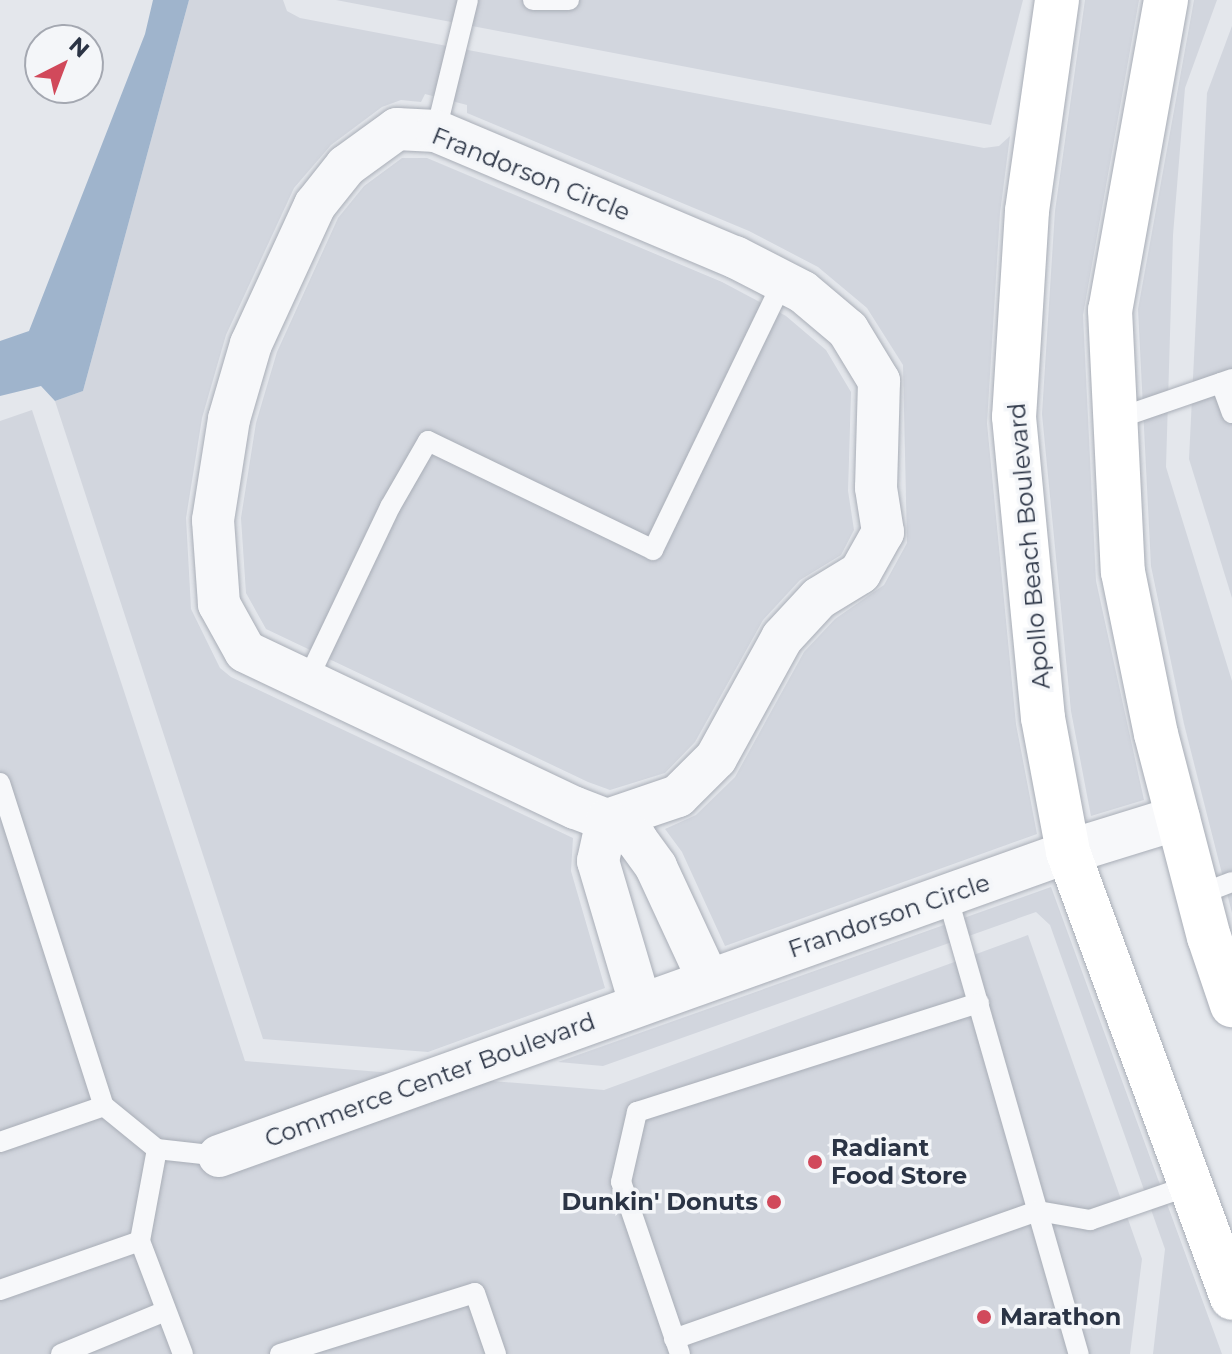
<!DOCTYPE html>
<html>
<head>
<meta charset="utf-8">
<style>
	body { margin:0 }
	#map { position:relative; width:1232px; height:1354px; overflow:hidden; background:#e4e7ec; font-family:Montserrat,sans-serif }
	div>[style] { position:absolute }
	.built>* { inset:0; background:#d2d6de }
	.water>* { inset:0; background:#9fb4cc }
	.roads { filter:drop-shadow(0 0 2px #a9aeb7) drop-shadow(0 0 2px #a9aeb7) }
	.service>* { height:20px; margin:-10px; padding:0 10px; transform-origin:10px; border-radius:10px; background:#f7f8fa }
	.minor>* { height:42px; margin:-21px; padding:0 21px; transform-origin:21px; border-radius:21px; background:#f7f8fa }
	.tertiary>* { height:44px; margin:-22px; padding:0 22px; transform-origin:22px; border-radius:22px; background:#f7f8fa }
	.secondary>* { height:44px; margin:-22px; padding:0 22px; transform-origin:22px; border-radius:22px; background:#fff }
	.dots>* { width:22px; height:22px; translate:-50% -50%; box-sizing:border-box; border:4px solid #f4f6f9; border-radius:50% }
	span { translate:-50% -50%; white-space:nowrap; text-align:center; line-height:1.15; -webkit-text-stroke:7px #f4f6f9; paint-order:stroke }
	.street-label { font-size:24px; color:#2b3445 }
	.poi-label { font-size:24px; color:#2b3445; font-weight:700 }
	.left { translate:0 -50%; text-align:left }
	.right { translate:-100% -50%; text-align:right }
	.north { position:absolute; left:24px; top:24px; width:80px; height:80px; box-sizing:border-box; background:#f4f6f9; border:2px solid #a4a8b1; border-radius:50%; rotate:42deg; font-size:22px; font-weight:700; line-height:32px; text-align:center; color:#2b3445 }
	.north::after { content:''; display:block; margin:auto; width:28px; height:36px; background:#d1495b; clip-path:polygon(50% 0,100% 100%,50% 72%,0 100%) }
</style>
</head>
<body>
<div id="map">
	<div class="built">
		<div style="clip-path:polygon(189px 0,283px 0,287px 11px,300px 18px,984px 148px,999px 146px,1010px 136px,1000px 213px,987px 423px,1016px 724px,1037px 834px,725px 946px,682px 852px,665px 829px,696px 815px,735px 777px,804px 652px,835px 619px,884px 585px,907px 543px,903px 365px,867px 308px,818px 267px,749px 231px,467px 113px,467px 105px,425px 94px,421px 102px,401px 100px,382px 107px,331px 145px,294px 188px,226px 335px,202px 418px,186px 518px,191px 609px,220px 668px,231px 677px,573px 838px,571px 871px,605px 988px,428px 1052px,263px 1039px,55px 401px,83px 391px)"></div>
		<div style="clip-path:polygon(336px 0,1023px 0,991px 125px)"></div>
		<div style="clip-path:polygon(1085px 0,1139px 0,1083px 315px,1096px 581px,1144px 800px,1091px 816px,1071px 711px,1042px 414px,1055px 211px)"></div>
		<div style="clip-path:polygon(1194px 0,1217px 0,1185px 88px,1173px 235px,1166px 467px,1232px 681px,1232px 913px,1184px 724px,1151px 566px,1138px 309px)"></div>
		<div style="clip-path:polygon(1232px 26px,1232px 598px,1189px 459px,1207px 93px)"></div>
		<div style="clip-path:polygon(402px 158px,427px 158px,722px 282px,786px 316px,826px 350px,851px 392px,848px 491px,854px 530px,841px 555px,800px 580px,763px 620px,695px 742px,665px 773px,610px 790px,588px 782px,266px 629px,246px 593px,241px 518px,256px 423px,277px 352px,338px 218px,364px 186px)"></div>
		<div style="clip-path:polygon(32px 410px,245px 1061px,604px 1090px,1028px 935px,1142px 1259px,1130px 1354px,0 1354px,0 421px)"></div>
		<div style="clip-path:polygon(1051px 887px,1222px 1354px,1153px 1354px,1165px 1249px,1050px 925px,1036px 912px,603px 1066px,558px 1062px)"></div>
	</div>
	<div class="water">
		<div style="clip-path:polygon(153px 0,189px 0,83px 391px,55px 401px,41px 386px,0 396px,0 341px,29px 331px,145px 34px)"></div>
	</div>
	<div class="roads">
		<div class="service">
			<div style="left:533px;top:0;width:36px"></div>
			<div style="left:436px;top:131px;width:135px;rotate:-76.3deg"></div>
			<div style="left:1221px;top:383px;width:32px;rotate:70deg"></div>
			<div style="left:1116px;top:419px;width:123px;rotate:-19deg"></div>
			<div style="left:307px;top:681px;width:193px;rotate:-64.5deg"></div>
			<div style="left:390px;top:507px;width:76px;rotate:-60.1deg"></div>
			<div style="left:428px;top:441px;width:250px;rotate:25.8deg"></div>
			<div style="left:653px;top:550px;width:299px;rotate:-64.2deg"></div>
			<div style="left:0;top:783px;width:339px;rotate:72.2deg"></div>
			<div style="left:104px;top:1106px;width:110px;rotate:160.9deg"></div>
			<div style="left:947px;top:895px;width:478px;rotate:74deg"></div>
			<div style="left:1198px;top:895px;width:36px;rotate:-21deg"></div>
			<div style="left:104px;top:1106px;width:68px;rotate:39.1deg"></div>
			<div style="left:157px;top:1149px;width:62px;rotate:6.4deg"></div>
			<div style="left:157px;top:1149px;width:94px;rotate:100.5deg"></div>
			<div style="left:140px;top:1241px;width:121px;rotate:69.2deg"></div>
			<div style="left:0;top:1290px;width:148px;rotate:-19.3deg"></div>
			<div style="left:674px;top:1339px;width:386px;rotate:-19.4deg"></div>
			<div style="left:1038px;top:1211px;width:53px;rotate:9.8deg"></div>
			<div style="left:1090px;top:1220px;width:107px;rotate:-19.1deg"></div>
			<div style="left:61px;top:1354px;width:113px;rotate:-22.3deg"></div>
			<div style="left:280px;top:1354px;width:204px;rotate:-17.4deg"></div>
			<div style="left:475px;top:1293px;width:65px;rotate:71deg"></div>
			<div style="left:680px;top:1354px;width:182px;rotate:-108.9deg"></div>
			<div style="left:621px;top:1182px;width:72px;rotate:-77.1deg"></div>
			<div style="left:637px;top:1112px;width:359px;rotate:-17.7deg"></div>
		</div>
		<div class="minor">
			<div style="left:397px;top:129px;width:39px;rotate:3deg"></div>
			<div style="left:436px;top:131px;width:324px;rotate:22.9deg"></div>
			<div style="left:735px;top:257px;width:76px;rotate:27.2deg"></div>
			<div style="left:803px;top:292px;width:59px;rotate:40.2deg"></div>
			<div style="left:848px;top:330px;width:60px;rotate:58.7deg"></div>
			<div style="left:879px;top:381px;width:107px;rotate:91.6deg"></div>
			<div style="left:876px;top:488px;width:45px;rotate:81deg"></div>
			<div style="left:883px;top:532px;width:47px;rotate:119.3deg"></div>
			<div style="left:860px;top:573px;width:48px;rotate:148.6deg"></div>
			<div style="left:819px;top:598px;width:54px;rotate:132.8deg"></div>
			<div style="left:782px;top:638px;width:137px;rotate:118.8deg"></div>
			<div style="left:716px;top:758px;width:54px;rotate:135deg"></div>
			<div style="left:678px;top:796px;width:75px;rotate:161.3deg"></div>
			<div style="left:607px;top:820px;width:34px;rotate:-159deg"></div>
			<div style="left:575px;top:808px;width:365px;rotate:-154.6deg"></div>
			<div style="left:245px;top:651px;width:54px;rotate:-119deg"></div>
			<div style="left:219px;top:604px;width:84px;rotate:-94.1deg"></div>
			<div style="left:213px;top:520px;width:102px;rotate:-81deg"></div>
			<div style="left:229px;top:419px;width:78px;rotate:-73.7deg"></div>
			<div style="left:251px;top:344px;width:153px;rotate:-65.3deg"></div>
			<div style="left:315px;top:205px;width:50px;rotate:-51.5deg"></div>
			<div style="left:346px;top:166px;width:63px;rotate:-36deg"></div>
			<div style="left:640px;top:1003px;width:148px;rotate:-106.5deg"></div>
			<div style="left:598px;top:861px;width:42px;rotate:-77.6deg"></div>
			<div style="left:607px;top:820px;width:35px;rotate:33deg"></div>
			<div style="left:636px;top:839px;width:34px;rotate:54deg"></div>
			<div style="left:656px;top:867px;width:123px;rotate:65.1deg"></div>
			<div style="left:219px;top:1156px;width:902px;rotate:-19.7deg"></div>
		</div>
		<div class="tertiary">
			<div style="left:1068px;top:852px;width:115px;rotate:-17.2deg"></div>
		</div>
		<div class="secondary">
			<div style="left:1057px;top:0;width:213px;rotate:98.1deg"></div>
			<div style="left:1027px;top:211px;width:206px;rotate:93.6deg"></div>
			<div style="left:1014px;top:417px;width:302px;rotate:84.5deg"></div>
			<div style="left:1043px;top:718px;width:136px;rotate:79.4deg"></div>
			<div style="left:1068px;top:852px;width:475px;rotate:69.8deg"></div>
			<div style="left:1166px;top:0;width:315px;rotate:100.2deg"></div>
			<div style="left:1110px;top:310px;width:262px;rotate:87.2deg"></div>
			<div style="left:1123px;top:572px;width:165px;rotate:78.5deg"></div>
			<div style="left:1156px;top:734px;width:210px;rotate:75.4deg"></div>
			<div style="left:1209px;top:937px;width:72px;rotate:71.3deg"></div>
		</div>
	</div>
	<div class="dots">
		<div style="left:815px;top:1162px;background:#d1495b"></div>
		<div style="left:774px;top:1202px;background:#d1495b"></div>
		<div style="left:984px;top:1317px;background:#d1495b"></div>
	</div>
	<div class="street-label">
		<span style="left:531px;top:174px;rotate:22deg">Frandorson Circle</span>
		<span style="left:1029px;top:546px;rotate:-95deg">Apollo Beach Boulevard</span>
		<span style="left:889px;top:916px;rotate:-19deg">Frandorson Circle</span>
		<span style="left:430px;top:1080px;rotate:-20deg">Commerce Center Boulevard</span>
	</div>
	<div class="poi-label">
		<span class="left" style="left:831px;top:1162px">Radiant<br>Food Store</span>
		<span class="right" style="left:758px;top:1202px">Dunkin' Donuts</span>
		<span class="left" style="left:1000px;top:1317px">Marathon</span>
	</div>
	<div class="north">N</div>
</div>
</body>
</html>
